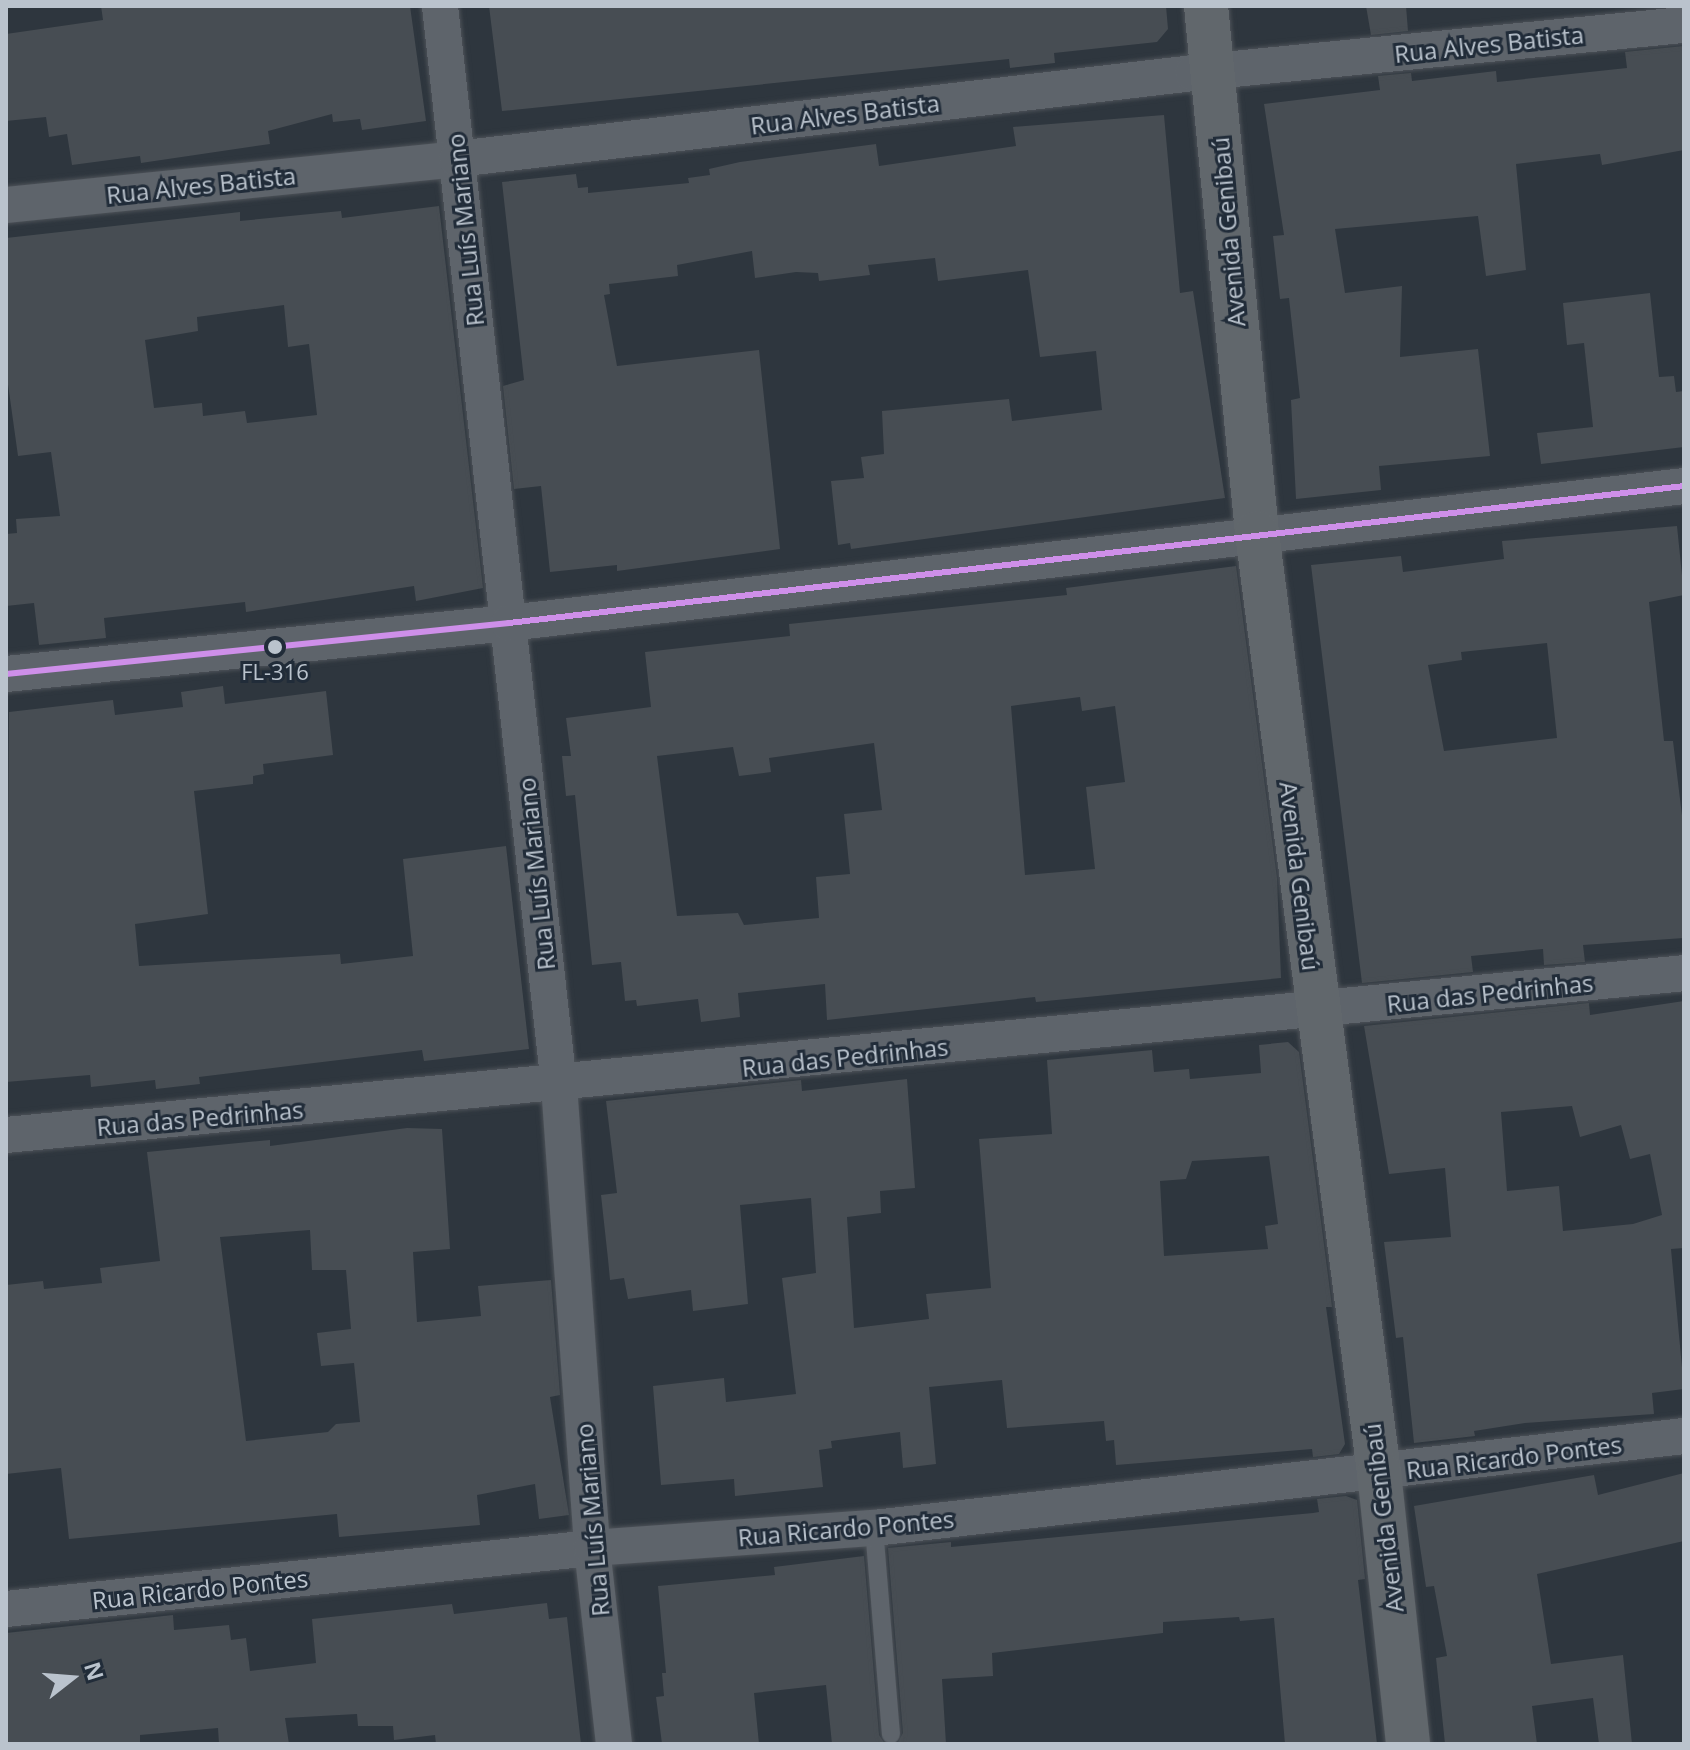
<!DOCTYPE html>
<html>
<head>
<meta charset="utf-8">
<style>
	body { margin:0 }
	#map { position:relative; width:1690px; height:1750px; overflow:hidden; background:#2e363e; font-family:"Open Sans",sans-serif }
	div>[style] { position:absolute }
	.building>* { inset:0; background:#474d53 }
	.roads { filter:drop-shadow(0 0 2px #4d5258) drop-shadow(0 0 2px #4d5258) }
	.lane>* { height:18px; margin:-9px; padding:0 9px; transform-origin:9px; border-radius:9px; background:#5e646b }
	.street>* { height:36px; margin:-18px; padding:0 18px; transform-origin:18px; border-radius:18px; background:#5e646b }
	.primary>* { height:44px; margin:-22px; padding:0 22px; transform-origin:22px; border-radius:22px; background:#61676c }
	.bus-1>* { height:6px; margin:-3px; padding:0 3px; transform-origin:3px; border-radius:3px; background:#ce8fe9 }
	.dots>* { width:22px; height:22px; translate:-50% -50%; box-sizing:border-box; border:4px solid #212c39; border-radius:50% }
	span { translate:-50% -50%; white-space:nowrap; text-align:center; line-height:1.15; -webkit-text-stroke:6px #212c39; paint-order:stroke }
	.bus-label { font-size:22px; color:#bac3cd }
	.street-label { font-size:24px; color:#bac3cd }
	.frame { position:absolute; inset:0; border:8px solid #bac3cd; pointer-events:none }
	.north { position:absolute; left:32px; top:1638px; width:80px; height:80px; -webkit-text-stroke:6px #212c39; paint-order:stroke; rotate:73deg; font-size:22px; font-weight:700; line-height:32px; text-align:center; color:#bac3cd }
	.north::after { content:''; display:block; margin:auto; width:28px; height:36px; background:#bac3cd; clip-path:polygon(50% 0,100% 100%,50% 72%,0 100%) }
</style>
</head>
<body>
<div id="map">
	<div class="building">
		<div style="clip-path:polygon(101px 6px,410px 6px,426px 121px,362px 130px,360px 119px,333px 122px,332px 114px,268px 131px,270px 144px,141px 163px,140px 156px,72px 165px,67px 134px,49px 137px,46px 117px,6px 121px,6px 34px,103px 20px)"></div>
		<div style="clip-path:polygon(489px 6px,1166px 6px,1168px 29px,1157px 42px,1054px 53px,1055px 63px,1010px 68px,1009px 59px,502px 111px)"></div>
		<div style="clip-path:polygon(1366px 6px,1406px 6px,1408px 31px,1371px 35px)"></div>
		<div style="clip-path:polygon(1684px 46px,1684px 150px,1602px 165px,1600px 154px,1516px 164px,1526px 270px,1486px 276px,1478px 216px,1335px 229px,1345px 293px,1402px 286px,1400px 357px,1478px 349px,1490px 456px,1379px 466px,1381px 490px,1296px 499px,1291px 400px,1300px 398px,1289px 298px,1280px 299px,1273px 236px,1284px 235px,1264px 104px,1380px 90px,1378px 76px,1411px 73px,1412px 81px,1496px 71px,1497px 82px,1627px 68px,1625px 52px)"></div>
		<div style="clip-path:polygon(1164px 115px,1180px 293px,1193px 291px,1225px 498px,851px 549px,850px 543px,838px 545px,831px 481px,864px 478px,861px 457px,884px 454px,882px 411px,1009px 399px,1012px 421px,1102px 410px,1096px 351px,1040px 357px,1028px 270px,938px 281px,935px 258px,868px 265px,870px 275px,819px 281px,818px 273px,796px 272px,755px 278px,752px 251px,677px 265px,678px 276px,609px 284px,610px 294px,604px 295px,617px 366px,759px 350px,780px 549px,617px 571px,617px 565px,550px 572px,541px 486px,514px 489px,503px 386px,524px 380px,502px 182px,576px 174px,578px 188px,588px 187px,588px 193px,689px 183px,688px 178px,710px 175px,709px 169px,740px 162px,876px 144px,879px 166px,1016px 146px,1013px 127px)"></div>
		<div style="clip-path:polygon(evenodd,439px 206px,483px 588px,416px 601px,414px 586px,246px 612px,245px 602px,104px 618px,106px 638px,39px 645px,34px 603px,6px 606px,6px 534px,17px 533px,16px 519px,60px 516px,51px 452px,18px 456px,6px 370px,6px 238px,240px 212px,240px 221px,341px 211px,342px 218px,439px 206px,284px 305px,288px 347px,309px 344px,317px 415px,247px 423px,245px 411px,203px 416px,202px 403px,154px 408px,145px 340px,198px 331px,197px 317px,284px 305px)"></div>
		<div style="clip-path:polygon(1650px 293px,1659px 377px,1674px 376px,1676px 392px,1684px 391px,1684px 447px,1541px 464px,1537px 433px,1593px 427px,1584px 343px,1567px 345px,1563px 303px)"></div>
		<div style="clip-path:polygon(evenodd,1677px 526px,1684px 595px,1649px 602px,1664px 741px,1673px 741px,1684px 832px,1684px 938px,1583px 945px,1585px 962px,1544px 965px,1543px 949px,1471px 956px,1473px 972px,1362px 983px,1311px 565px,1401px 556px,1403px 572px,1504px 559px,1502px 541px,1677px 526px,1547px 643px,1557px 738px,1444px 751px,1428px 665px,1462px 660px,1461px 652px,1547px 643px)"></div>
		<div style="clip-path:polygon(evenodd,1236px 566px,1277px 878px,1281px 978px,1036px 1002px,1035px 997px,827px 1020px,825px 984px,738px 993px,740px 1017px,701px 1022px,698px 999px,637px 1006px,636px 1000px,625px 1001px,621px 962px,592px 965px,575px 795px,566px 796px,562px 756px,571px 756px,566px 718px,651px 707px,645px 652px,790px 636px,789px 624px,1067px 595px,1066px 588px,1236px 566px,1080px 697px,1082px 711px,1115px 706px,1125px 782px,1086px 787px,1095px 869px,1025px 875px,1011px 706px,1080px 697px,1236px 566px,874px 743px,882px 810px,844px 814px,850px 874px,816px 877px,819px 918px,744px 925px,738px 913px,677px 916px,657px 756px,733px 747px,739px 776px,771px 772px,769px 758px,874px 743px)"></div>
		<div style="clip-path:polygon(223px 686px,225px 704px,326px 691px,333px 755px,263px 764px,264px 774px,253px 776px,253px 784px,194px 791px,208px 914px,135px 924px,139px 966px,340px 954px,341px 964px,413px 956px,403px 859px,506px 846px,529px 1049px,424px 1061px,422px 1050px,199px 1077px,200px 1084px,156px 1089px,155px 1080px,91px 1087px,90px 1075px,6px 1082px,9px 712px,113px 700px,115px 715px,183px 707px,181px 692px)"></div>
		<div style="clip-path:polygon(evenodd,1684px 1001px,1684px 1248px,1671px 1249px,1684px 1389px,1652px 1393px,1654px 1414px,1525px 1423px,1474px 1431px,1475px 1436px,1414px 1443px,1403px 1337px,1396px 1338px,1384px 1242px,1451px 1237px,1445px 1168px,1389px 1174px,1364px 1026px,1589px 1003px,1590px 1015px,1684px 1001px,1572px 1106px,1580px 1137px,1621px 1125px,1630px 1159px,1650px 1154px,1662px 1215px,1633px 1224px,1563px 1231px,1559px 1186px,1507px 1191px,1501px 1112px,1572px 1106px)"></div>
		<div style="clip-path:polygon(evenodd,1288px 1042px,1299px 1052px,1330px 1291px,1332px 1307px,1326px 1307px,1345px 1444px,1339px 1454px,1313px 1457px,1312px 1449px,1116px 1465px,1114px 1440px,1106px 1441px,1104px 1421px,1007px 1428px,1002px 1380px,929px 1387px,936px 1464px,903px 1468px,900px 1432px,831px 1441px,832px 1448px,819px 1450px,823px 1487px,735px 1496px,734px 1479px,661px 1485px,653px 1386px,724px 1378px,726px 1402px,796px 1394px,782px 1278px,816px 1273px,811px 1198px,740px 1205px,748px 1304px,693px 1311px,691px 1290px,628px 1299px,624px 1278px,610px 1280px,608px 1259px,601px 1195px,617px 1193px,606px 1101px,801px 1080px,802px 1091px,907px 1079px,915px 1188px,880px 1191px,881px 1213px,847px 1217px,854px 1328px,929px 1319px,926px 1294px,991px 1288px,979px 1139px,1052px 1134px,1047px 1060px,1152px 1050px,1154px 1072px,1189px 1069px,1190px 1079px,1261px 1073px,1259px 1045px,1288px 1042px,1269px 1156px,1278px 1224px,1265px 1226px,1268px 1249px,1164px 1256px,1160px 1181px,1186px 1179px,1192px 1161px,1269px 1156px)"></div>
		<div style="clip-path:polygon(evenodd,407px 1128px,442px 1129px,450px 1249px,413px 1252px,417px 1322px,481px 1316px,478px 1286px,551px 1280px,560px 1395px,550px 1397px,569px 1515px,539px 1519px,535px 1484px,477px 1495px,480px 1525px,339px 1537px,337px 1514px,69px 1539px,61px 1468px,6px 1474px,6px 1285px,43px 1281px,44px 1289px,102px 1283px,100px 1268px,160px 1261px,147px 1152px,270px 1140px,270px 1146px,407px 1128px,310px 1230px,312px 1270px,346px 1270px,351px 1329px,317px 1333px,321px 1366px,354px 1363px,360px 1422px,336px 1424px,328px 1432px,246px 1441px,220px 1237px,310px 1230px)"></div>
		<div style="clip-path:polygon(1684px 1473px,1684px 1541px,1537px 1574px,1551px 1664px,1623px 1655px,1632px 1744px,1599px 1744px,1593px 1698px,1532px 1706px,1537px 1744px,1445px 1744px,1436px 1658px,1447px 1656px,1434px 1586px,1426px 1587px,1414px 1506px,1594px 1475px,1598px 1495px)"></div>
		<div style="clip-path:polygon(1346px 1496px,1357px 1500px,1365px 1579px,1358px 1580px,1377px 1744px,1285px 1744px,1274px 1618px,1240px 1621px,1239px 1617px,1163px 1622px,1163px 1633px,992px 1653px,993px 1676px,942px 1679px,946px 1744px,897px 1744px,903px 1733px,888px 1548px,951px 1542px,951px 1547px,1313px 1513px,1319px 1512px,1317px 1499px)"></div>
		<div style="clip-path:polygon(864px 1556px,879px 1735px,885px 1744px,832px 1744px,826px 1685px,754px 1693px,759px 1744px,662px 1744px,656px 1697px,664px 1696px,662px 1673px,666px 1673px,658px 1586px,775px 1575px,774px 1567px)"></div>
		<div style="clip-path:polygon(547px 1603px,549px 1619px,567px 1617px,581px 1744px,436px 1744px,435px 1735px,394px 1740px,393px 1726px,358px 1726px,357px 1714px,285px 1718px,289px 1744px,219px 1744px,218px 1728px,140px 1735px,140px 1744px,6px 1744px,6px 1633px,173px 1615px,174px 1630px,229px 1625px,231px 1640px,246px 1638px,250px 1671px,316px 1663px,312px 1619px,452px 1604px,454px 1614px)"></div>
	</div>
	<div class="roads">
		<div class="lane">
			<div style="left:874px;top:1528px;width:207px;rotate:85.3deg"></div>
		</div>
		<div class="street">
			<div style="left:440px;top:6px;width:1086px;rotate:83.71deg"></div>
			<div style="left:559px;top:1085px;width:464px;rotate:85.9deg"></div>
			<div style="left:592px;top:1548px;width:197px;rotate:83.6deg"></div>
			<div style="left:6px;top:205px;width:453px;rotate:-5.8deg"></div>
			<div style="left:457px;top:159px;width:741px;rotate:-6.66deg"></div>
			<div style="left:1193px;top:73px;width:493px;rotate:-5.6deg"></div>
			<div style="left:6px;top:674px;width:506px;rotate:-5.79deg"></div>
			<div style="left:509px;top:623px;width:1183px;rotate:-6.65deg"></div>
			<div style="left:6px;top:1135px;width:1686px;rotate:-5.51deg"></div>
			<div style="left:6px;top:1609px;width:589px;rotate:-5.94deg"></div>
			<div style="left:592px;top:1548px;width:283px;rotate:-4.1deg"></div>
			<div style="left:874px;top:1528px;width:815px;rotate:-6.48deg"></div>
		</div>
		<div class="primary">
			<div style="left:1206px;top:6px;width:529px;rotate:84.47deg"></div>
			<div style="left:1257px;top:533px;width:947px;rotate:82.6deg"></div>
			<div style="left:1379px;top:1472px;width:274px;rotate:83.9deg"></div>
		</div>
	</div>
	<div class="bus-1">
		<div style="left:6px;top:674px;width:506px;rotate:-5.79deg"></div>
		<div style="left:509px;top:623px;width:1183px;rotate:-6.65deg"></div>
	</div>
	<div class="dots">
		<div style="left:275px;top:647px;background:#bac3cd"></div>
	</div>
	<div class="bus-label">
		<span style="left:275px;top:672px">FL-316</span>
	</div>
	<div class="street-label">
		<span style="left:1489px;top:44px;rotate:-6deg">Rua Alves Batista</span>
		<span style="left:845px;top:114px;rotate:-7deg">Rua Alves Batista</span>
		<span style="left:201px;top:185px;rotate:-6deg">Rua Alves Batista</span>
		<span style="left:465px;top:230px;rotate:-96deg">Rua Luís Mariano</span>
		<span style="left:1228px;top:232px;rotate:-95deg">Avenida Genibaú</span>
		<span style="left:536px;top:874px;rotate:-96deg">Rua Luís Mariano</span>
		<span style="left:1300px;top:876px;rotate:83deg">Avenida Genibaú</span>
		<span style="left:1490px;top:993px;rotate:-6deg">Rua das Pedrinhas</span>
		<span style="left:845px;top:1057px;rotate:-6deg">Rua das Pedrinhas</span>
		<span style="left:200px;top:1118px;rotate:-5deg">Rua das Pedrinhas</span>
		<span style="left:1514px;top:1457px;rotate:-7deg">Rua Ricardo Pontes</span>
		<span style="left:1383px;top:1518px;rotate:-97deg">Avenida Genibaú</span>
		<span style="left:592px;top:1520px;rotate:-95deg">Rua Luís Mariano</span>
		<span style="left:846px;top:1528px;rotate:-5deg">Rua Ricardo Pontes</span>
		<span style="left:200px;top:1589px;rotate:-6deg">Rua Ricardo Pontes</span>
	</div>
	<div class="frame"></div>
	<div class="north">N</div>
</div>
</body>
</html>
